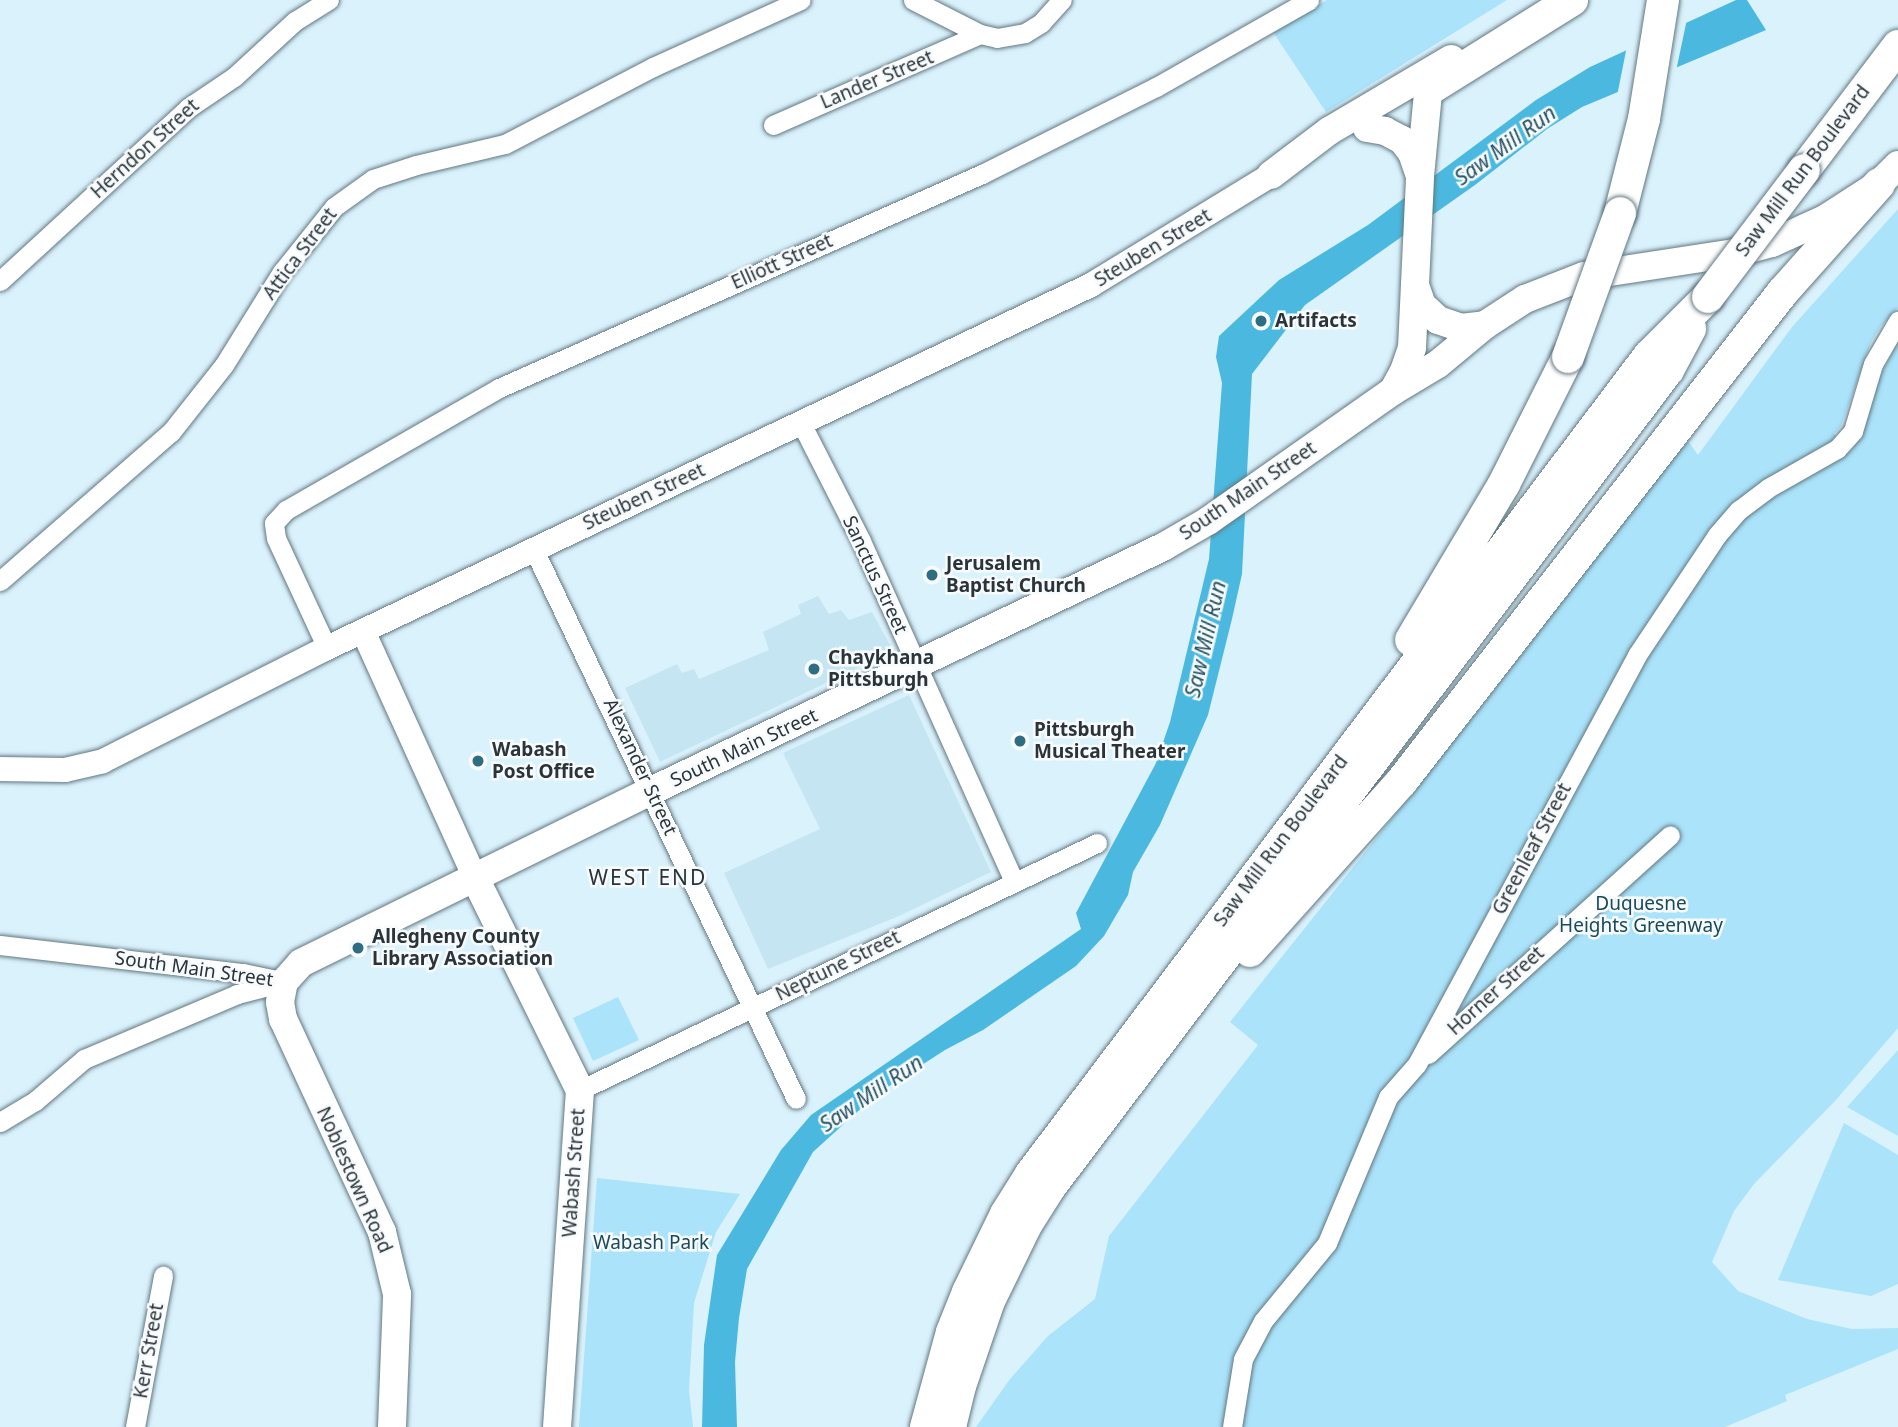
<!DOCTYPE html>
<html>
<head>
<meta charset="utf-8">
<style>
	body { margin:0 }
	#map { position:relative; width:1898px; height:1427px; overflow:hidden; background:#daf2fc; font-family:"Noto Sans",sans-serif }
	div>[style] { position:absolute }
	.built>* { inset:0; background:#c6e5f3 }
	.green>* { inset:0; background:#aae3fa }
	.water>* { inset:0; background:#4bb9df }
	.pier>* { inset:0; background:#daf2fc }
	.roads { filter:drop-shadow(0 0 2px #627780) drop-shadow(0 0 2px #627780) }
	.minor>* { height:19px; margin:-9.5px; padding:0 9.5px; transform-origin:9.5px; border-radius:9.5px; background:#fff }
	.tertiary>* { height:24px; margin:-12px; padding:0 12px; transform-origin:12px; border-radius:12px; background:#fff }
	.secondary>* { height:28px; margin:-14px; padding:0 14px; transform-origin:14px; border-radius:14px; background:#fff }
	.trunk>* { height:32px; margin:-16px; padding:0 16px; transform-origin:16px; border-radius:16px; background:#fff }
	.bridges { filter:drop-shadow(0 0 2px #627780) drop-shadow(0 0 2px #627780) }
	.trunk-bridge>* { height:32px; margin:-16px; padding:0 16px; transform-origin:16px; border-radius:16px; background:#fff }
	.dots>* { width:19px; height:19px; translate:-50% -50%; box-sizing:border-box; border:4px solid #f7fbfd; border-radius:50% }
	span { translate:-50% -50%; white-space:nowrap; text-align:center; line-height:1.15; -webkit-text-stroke:5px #f7fbfd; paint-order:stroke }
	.street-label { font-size:19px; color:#2b3438 }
	.poi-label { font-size:19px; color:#2b3438; font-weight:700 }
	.left { translate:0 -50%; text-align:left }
	.park-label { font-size:19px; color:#1a4959 }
	.water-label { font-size:21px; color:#265465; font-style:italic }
	.neighbourhood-label { font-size:21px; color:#2b3438; letter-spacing:2px }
</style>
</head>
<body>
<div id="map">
	<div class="built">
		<div style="clip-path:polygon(818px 596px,829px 614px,841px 610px,849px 620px,872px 612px,890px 645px,889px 653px,660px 762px,625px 688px,677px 664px,682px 673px,694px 669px,699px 679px,769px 650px,763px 632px,801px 614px,798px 605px)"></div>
		<div style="clip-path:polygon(909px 695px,991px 872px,899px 916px,768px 969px,724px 873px,820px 829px,783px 753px)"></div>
	</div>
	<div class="green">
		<div style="clip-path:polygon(1327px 0,1507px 0,1326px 112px,1273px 32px)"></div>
		<div style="clip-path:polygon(1898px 209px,1898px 308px,1881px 326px,1871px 342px,1841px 426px,1834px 434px,1849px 452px,1862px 437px,1872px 392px,1898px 341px,1898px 1028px,1835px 1101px,1754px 1184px,1734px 1211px,1712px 1262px,1738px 1291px,1807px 1319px,1852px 1329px,1898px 1328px,1898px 1349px,1785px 1395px,1787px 1401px,1725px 1427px,976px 1427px,1010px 1379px,1048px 1336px,1095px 1299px,1109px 1236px,1258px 1045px,1230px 1022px,1491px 694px,1686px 438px,1698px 455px,1792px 327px)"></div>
		<div style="clip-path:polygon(618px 997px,639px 1040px,593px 1061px,573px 1018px)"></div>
		<div style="clip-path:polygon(1898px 1050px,1898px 1136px,1847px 1107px)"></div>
		<div style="clip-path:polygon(1844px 1123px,1898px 1155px,1898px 1284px,1871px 1296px,1778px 1280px)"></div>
		<div style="clip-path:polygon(597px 1178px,740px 1194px,716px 1232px,694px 1303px,689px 1390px,693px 1427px,579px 1427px)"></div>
	</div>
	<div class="water">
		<div style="clip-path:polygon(1736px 0,1747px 0,1766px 30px,1582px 107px,1547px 129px,1475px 185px,1305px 305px,1252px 374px,1242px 574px,1232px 619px,1208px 715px,1160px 825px,1133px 872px,1128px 895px,1104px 936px,1076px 966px,983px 1030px,945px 1050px,877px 1094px,813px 1152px,747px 1269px,739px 1318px,735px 1362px,737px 1427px,702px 1427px,704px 1345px,717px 1255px,781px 1150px,811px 1115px,1081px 929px,1076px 913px,1156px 763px,1170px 722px,1209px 559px,1222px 383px,1216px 357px,1219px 336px,1279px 280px,1368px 225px,1536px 100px,1590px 67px)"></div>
	</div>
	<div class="pier">
		<div style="clip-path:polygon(1687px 19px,1676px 71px,1617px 96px,1627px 46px)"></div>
	</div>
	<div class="roads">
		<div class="minor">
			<div style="left:913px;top:0;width:75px;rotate:26.9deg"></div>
			<div style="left:980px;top:34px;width:17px;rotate:13deg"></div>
			<div style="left:997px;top:38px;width:28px;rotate:-10deg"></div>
			<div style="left:1025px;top:33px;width:19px;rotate:-32deg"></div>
			<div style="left:1041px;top:23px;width:31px;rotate:-48deg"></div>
			<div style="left:773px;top:125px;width:226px;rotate:-23.7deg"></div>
			<div style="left:0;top:281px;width:255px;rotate:-42.6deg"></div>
			<div style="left:188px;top:108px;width:55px;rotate:-34deg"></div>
			<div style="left:234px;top:77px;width:83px;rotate:-42.6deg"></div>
			<div style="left:295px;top:21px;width:40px;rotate:-32deg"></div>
			<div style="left:801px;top:423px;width:132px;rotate:63deg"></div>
			<div style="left:861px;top:541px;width:373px;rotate:65.8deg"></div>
			<div style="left:534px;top:550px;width:608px;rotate:64.49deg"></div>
			<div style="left:0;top:581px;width:227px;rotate:-41.1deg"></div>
			<div style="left:171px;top:432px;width:85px;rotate:-51.7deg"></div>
			<div style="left:224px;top:365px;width:110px;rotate:-58.1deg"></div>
			<div style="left:282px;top:272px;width:83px;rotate:-51.3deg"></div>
			<div style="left:334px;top:207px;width:48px;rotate:-35.7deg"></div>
			<div style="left:373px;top:179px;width:45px;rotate:-18deg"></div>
			<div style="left:416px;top:165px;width:91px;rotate:-13.3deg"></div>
			<div style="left:505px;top:144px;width:167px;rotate:-27.5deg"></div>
			<div style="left:653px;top:67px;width:162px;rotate:-24.4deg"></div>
			<div style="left:327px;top:648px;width:121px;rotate:-114.9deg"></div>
			<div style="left:276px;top:538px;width:15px;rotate:-98deg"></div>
			<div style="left:274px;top:523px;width:18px;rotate:-47deg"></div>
			<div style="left:286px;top:510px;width:245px;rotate:-29.8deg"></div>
			<div style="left:499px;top:388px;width:528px;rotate:-23.9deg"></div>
			<div style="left:982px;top:174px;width:195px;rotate:-26.6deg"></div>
			<div style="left:1156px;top:87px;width:176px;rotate:-29.6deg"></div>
			<div style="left:0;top:945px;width:245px;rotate:6.6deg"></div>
			<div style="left:243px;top:973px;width:38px;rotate:12deg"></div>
			<div style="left:1428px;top:1054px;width:326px;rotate:-42.1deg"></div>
			<div style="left:580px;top:1090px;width:573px;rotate:-25.54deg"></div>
			<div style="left:0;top:1122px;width:41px;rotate:-31deg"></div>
			<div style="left:35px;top:1101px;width:65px;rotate:-40.6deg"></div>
			<div style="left:84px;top:1059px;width:166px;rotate:-23deg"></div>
			<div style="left:237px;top:994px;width:49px;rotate:-14.3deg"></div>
			<div style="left:135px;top:1427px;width:154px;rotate:-79.5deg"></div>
			<div style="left:1232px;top:1427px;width:69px;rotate:-80.8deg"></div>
			<div style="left:1243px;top:1359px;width:43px;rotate:-62.2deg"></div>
			<div style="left:1263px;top:1321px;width:101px;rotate:-50.6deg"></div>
			<div style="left:1327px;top:1243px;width:158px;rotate:-67.3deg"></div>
			<div style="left:1388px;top:1097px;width:44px;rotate:-48.7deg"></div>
			<div style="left:1417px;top:1064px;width:464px;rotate:-61.7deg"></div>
			<div style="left:1637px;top:655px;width:144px;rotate:-56.3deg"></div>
			<div style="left:1717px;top:535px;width:33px;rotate:-49deg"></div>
			<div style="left:1739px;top:510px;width:36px;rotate:-37deg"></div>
			<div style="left:1768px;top:488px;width:79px;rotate:-29.5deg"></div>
			<div style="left:1837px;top:449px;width:24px;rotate:-48deg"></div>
			<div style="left:1853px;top:431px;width:70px;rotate:-73.4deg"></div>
			<div style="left:1873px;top:364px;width:50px;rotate:-59.8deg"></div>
		</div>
		<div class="tertiary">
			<div style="left:363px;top:631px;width:271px;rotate:65.6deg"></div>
			<div style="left:0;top:769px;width:65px;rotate:0.9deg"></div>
			<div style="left:65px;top:770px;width:39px;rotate:-13deg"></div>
			<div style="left:103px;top:761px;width:251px;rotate:-26.8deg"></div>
			<div style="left:327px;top:648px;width:846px;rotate:-25.41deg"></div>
			<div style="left:1091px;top:285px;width:211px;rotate:-31.4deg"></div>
		</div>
		<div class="secondary">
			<div style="left:1367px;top:128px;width:18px;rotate:9deg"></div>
			<div style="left:1385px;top:131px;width:19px;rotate:28deg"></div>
			<div style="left:1402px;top:140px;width:16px;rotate:52deg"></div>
			<div style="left:1412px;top:153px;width:24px;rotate:71deg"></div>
			<div style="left:1271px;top:175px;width:73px;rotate:-37.2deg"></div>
			<div style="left:1329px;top:131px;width:142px;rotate:-30.5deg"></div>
			<div style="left:1415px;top:285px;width:21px;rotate:71deg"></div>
			<div style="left:1422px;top:305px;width:22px;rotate:43deg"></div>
			<div style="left:1438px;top:320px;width:24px;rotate:19deg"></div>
			<div style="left:1461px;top:328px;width:24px;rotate:-7deg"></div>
			<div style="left:1393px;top:391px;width:23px;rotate:-61deg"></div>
			<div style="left:1404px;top:371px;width:24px;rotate:-71deg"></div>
			<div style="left:1412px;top:348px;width:172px;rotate:-87.3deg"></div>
			<div style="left:1420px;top:176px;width:104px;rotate:-84.5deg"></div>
			<div style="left:475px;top:878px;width:237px;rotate:63.7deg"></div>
			<div style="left:580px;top:1090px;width:338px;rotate:93.9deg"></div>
			<div style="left:392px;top:1427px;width:133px;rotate:-87.8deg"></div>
			<div style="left:397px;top:1294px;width:64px;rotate:-103.6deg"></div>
			<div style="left:382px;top:1232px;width:235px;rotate:-114.9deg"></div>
			<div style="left:283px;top:1019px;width:17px;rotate:-100deg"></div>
			<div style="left:280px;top:1002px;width:20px;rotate:-79deg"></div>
			<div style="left:284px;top:982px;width:25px;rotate:-48deg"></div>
			<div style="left:301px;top:963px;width:390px;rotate:-26.2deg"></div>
			<div style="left:651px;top:791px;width:567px;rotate:-25.48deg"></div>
			<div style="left:1163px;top:547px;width:52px;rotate:-30deg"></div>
			<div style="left:1208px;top:521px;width:226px;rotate:-35.1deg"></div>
			<div style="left:1393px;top:391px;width:52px;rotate:-31deg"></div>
			<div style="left:1438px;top:364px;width:61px;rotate:-39.7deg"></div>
			<div style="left:1485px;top:325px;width:48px;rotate:-33deg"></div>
			<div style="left:1525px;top:299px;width:63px;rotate:-21.3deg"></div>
			<div style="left:1584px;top:276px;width:152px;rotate:-8.7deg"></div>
			<div style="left:1734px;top:253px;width:39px;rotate:-15deg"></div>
			<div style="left:1772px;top:243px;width:58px;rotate:-24.4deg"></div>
			<div style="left:1825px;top:219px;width:64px;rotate:-32.9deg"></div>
			<div style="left:1879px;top:184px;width:27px;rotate:-45deg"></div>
		</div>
		<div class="trunk">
			<div style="left:1428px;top:90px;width:170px;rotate:-32deg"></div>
			<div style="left:1804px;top:170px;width:156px;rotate:-52.8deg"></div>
			<div style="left:1620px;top:213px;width:97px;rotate:-75.7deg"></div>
			<div style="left:1644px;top:119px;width:121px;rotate:-80.9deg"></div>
			<div style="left:1411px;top:640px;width:182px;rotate:-59.2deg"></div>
			<div style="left:1504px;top:484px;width:142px;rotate:-63.3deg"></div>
			<div style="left:1250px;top:951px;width:228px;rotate:-48.2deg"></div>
			<div style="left:1402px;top:781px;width:619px;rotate:-52.09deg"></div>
			<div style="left:1782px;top:293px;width:146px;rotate:-48.3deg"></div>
			<div style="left:926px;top:1427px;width:98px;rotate:-74.7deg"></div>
			<div style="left:952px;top:1332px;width:43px;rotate:-68.2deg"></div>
			<div style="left:968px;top:1292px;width:87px;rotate:-64deg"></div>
			<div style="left:1006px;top:1214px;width:47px;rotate:-58deg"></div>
			<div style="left:1031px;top:1174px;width:1025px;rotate:-52.93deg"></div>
			<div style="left:1649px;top:356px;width:83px;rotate:-45deg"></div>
			<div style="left:950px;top:1427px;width:42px;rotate:-76.3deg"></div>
			<div style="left:960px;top:1386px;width:90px;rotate:-71.2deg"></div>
			<div style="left:989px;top:1301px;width:85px;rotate:-64deg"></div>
			<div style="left:1026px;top:1225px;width:45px;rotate:-57.7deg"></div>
			<div style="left:1050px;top:1187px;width:1024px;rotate:-52.9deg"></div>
			<div style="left:1668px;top:370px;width:47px;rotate:-61.8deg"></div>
		</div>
	</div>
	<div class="bridges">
		<div class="trunk-bridge">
			<div style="left:1708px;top:297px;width:159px;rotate:-52.9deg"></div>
			<div style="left:1568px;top:357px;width:153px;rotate:-70.1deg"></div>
		</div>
	</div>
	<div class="dots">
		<div style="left:1261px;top:321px;background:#2f6d83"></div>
		<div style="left:932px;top:575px;background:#2f6d83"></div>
		<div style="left:814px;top:669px;background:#2f6d83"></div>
		<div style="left:1020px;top:741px;background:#2f6d83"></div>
		<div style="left:478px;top:761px;background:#2f6d83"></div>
		<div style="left:358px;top:948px;background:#2f6d83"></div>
	</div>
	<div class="street-label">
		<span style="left:877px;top:80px;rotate:-23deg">Lander Street</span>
		<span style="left:145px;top:149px;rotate:-42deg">Herndon Street</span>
		<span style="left:1803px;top:171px;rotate:-53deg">Saw Mill Run Boulevard</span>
		<span style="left:1153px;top:248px;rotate:-31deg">Steuben Street</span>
		<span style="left:300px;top:254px;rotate:-53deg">Attica Street</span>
		<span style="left:782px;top:262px;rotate:-24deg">Elliott Street</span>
		<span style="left:1248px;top:491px;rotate:-34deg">South Main Street</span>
		<span style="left:644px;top:497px;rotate:-25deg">Steuben Street</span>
		<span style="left:875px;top:575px;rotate:65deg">Sanctus Street</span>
		<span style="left:744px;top:748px;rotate:-25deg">South Main Street</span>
		<span style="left:640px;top:767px;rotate:65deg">Alexander Street</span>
		<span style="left:1281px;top:841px;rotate:-53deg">Saw Mill Run Boulevard</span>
		<span style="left:1532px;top:849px;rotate:-62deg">Greenleaf Street</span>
		<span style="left:838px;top:966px;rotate:-26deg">Neptune Street</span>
		<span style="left:194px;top:969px;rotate:8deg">South Main Street</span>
		<span style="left:1496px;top:991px;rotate:-42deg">Horner Street</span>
		<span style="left:574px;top:1173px;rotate:-86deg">Wabash Street</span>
		<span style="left:354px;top:1180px;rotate:66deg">Noblestown Road</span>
		<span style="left:149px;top:1351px;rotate:-80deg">Kerr Street</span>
	</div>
	<div class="poi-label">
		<span class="left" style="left:1275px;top:321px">Artifacts</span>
		<span class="left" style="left:946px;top:575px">Jerusalem<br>Baptist Church</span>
		<span class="left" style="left:828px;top:669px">Chaykhana<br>Pittsburgh</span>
		<span class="left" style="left:1034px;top:741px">Pittsburgh<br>Musical Theater</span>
		<span class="left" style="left:492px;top:761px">Wabash<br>Post Office</span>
		<span class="left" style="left:372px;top:948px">Allegheny County<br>Library Association</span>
	</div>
	<div class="park-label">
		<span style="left:1641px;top:915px">Duquesne<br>Heights Greenway</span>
		<span style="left:651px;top:1243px">Wabash Park</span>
	</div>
	<div class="water-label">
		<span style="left:1505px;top:145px;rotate:-36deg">Saw Mill Run</span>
		<span style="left:1205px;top:639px;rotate:-77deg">Saw Mill Run</span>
		<span style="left:871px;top:1093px;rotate:-34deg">Saw Mill Run</span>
	</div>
	<div class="neighbourhood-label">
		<span style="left:648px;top:877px">WEST END</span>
	</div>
</div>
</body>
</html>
